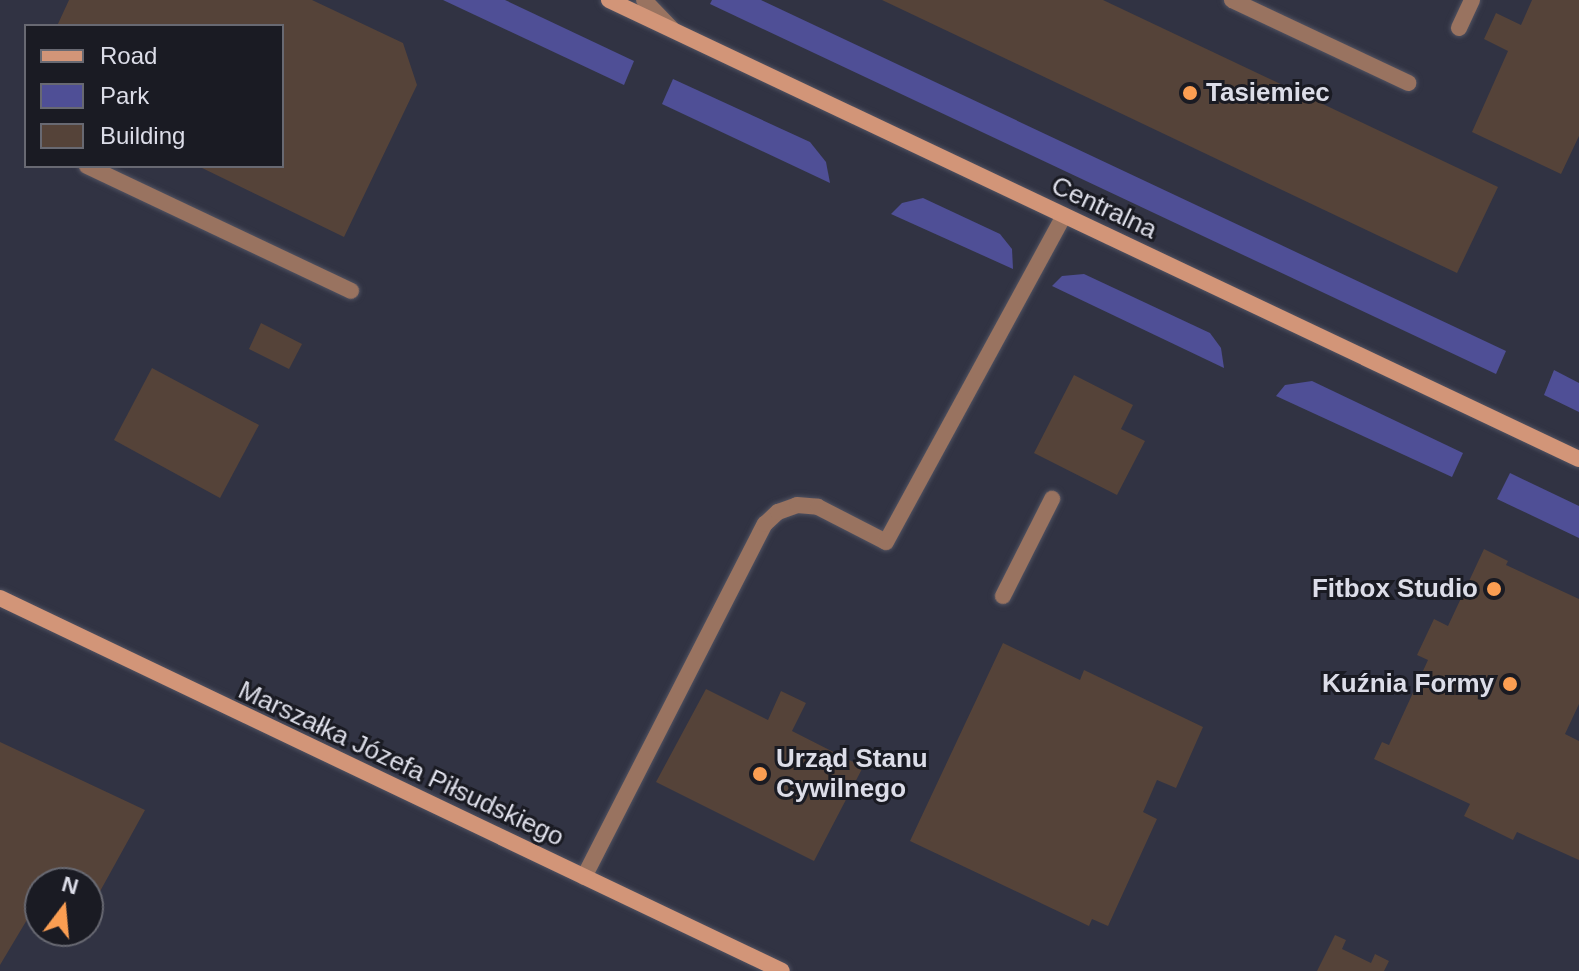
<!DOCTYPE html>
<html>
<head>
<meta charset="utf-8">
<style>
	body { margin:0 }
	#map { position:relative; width:1579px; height:971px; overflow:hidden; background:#313343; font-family:Arial,sans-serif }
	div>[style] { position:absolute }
	.green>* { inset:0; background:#4f4f96 }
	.building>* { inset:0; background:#554339 }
	.roads { filter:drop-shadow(0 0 2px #505261) drop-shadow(0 0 2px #505261) }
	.service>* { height:16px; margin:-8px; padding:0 8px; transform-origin:8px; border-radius:8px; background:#997360 }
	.tertiary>* { height:16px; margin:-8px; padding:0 8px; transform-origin:8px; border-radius:8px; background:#997360 }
	.secondary>* { height:16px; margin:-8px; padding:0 8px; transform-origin:8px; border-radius:8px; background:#d29578 }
	.dots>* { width:22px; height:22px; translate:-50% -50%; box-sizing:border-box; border:4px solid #1a1b23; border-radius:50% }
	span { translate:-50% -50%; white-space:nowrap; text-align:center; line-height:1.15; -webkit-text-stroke:6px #1a1b23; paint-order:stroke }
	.poi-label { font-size:26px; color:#dcdde8; font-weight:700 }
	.left { translate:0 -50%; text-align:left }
	.right { translate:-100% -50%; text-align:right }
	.street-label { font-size:26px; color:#dcdde8 }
	.legend { position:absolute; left:24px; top:24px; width:260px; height:144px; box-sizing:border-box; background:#1a1b23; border:2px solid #686972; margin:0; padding:10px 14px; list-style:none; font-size:24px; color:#dcdde8 }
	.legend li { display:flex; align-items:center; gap:16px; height:40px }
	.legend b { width:40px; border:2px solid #686972 }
	.north { position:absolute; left:24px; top:867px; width:80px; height:80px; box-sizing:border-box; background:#1a1b23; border:2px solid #686972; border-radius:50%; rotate:16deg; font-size:22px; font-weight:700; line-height:32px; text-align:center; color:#dcdde8 }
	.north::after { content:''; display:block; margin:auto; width:28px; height:36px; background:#fb9e52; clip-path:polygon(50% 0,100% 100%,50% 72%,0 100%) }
</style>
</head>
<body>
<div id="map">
	<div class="green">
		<div style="clip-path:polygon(443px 0,505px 0,634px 61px,624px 85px)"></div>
		<div style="clip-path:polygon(712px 0,761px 0,1506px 351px,1496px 374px,710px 4px)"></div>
		<div style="clip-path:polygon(673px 79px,810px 142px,826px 162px,830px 183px,662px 104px)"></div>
		<div style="clip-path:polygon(923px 198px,1000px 234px,1012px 249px,1013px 269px,891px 214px,902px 203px)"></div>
		<div style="clip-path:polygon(1084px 274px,1210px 333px,1221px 348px,1224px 368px,1052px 286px,1062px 276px)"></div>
		<div style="clip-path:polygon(1554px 370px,1579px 383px,1579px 412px,1544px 395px)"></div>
		<div style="clip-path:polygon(1312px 381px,1463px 453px,1452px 477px,1276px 396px,1285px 385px)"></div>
		<div style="clip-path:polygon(1510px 473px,1579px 506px,1579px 538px,1497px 499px)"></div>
	</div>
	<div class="building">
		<div style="clip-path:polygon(69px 0,312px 0,403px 43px,417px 85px,344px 237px,198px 166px,282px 166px,282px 26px,57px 26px)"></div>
		<div style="clip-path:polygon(882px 0,1103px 0,1498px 187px,1457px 273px)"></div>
		<div style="clip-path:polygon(1532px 0,1579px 0,1579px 136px,1561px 174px,1472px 132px,1508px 51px,1484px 39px,1496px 13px,1521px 25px)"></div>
		<div style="clip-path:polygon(261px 323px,302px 344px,289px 369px,249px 349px)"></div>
		<div style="clip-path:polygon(152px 368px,259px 425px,220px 498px,114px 440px)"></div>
		<div style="clip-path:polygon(1074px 375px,1133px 405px,1121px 429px,1145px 441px,1117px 495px,1034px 453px)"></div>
		<div style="clip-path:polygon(1484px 549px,1508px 561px,1506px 565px,1579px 599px,1579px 704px,1565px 734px,1579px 741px,1579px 860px,1517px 832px,1513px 840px,1464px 816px,1470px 804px,1374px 759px,1382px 742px,1389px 745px,1428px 660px,1417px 655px,1434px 619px,1448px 626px)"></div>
		<div style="clip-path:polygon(1003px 643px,1080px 680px,1084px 670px,1203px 727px,1176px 788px,1157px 780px,1143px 812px,1157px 819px,1108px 926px,1092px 919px,1089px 926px,910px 841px)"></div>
		<div style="clip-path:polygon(706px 689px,768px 720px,781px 691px,806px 703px,792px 731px,863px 767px,814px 861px,656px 782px)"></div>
		<div style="clip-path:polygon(0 742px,145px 810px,88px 913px,88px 883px,40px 883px,40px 898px,0 965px)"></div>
		<div style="clip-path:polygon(1335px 935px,1346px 940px,1342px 949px,1371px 963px,1375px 954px,1389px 961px,1384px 971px,1317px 971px)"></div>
	</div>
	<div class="roads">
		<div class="service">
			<div style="left:1232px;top:0;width:195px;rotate:25.2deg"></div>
			<div style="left:1459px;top:28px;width:31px;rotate:-65deg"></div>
			<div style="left:87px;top:166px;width:292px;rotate:25.3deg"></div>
			<div style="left:1003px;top:596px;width:109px;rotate:-63.2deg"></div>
			<div style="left:584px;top:877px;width:397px;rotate:-62.9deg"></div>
			<div style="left:765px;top:524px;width:18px;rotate:-43deg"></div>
			<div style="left:778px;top:512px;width:20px;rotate:-20deg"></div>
			<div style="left:797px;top:505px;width:21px;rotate:5deg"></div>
			<div style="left:818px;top:507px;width:76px;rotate:27.2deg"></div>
			<div style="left:886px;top:542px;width:371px;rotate:-61.4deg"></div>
		</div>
		<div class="tertiary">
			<div style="left:644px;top:0;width:40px;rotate:46deg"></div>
		</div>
		<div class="secondary">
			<div style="left:609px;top:0;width:1073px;rotate:25.32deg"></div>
			<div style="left:0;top:598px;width:866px;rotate:25.5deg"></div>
		</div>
	</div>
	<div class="dots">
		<div style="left:1190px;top:93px;background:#fb9e52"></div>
		<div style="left:1494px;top:589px;background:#fb9e52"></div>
		<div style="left:1510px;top:684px;background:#fb9e52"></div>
		<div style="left:760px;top:774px;background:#fb9e52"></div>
	</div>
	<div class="poi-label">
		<span class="left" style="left:1206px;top:93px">Tasiemiec</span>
		<span class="right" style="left:1478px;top:589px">Fitbox Studio</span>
		<span class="right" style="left:1494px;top:684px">Kuźnia Formy</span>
		<span class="left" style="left:776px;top:774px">Urząd Stanu<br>Cywilnego</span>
	</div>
	<div class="street-label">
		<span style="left:1104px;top:208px;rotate:25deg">Centralna</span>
		<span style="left:401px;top:764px;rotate:25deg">Marszałka Józefa Piłsudskiego</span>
	</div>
	<ul class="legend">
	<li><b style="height:10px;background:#d29578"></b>Road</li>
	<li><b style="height:22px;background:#4f4f96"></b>Park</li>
	<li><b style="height:22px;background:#554339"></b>Building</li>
	</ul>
	<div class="north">N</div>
</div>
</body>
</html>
